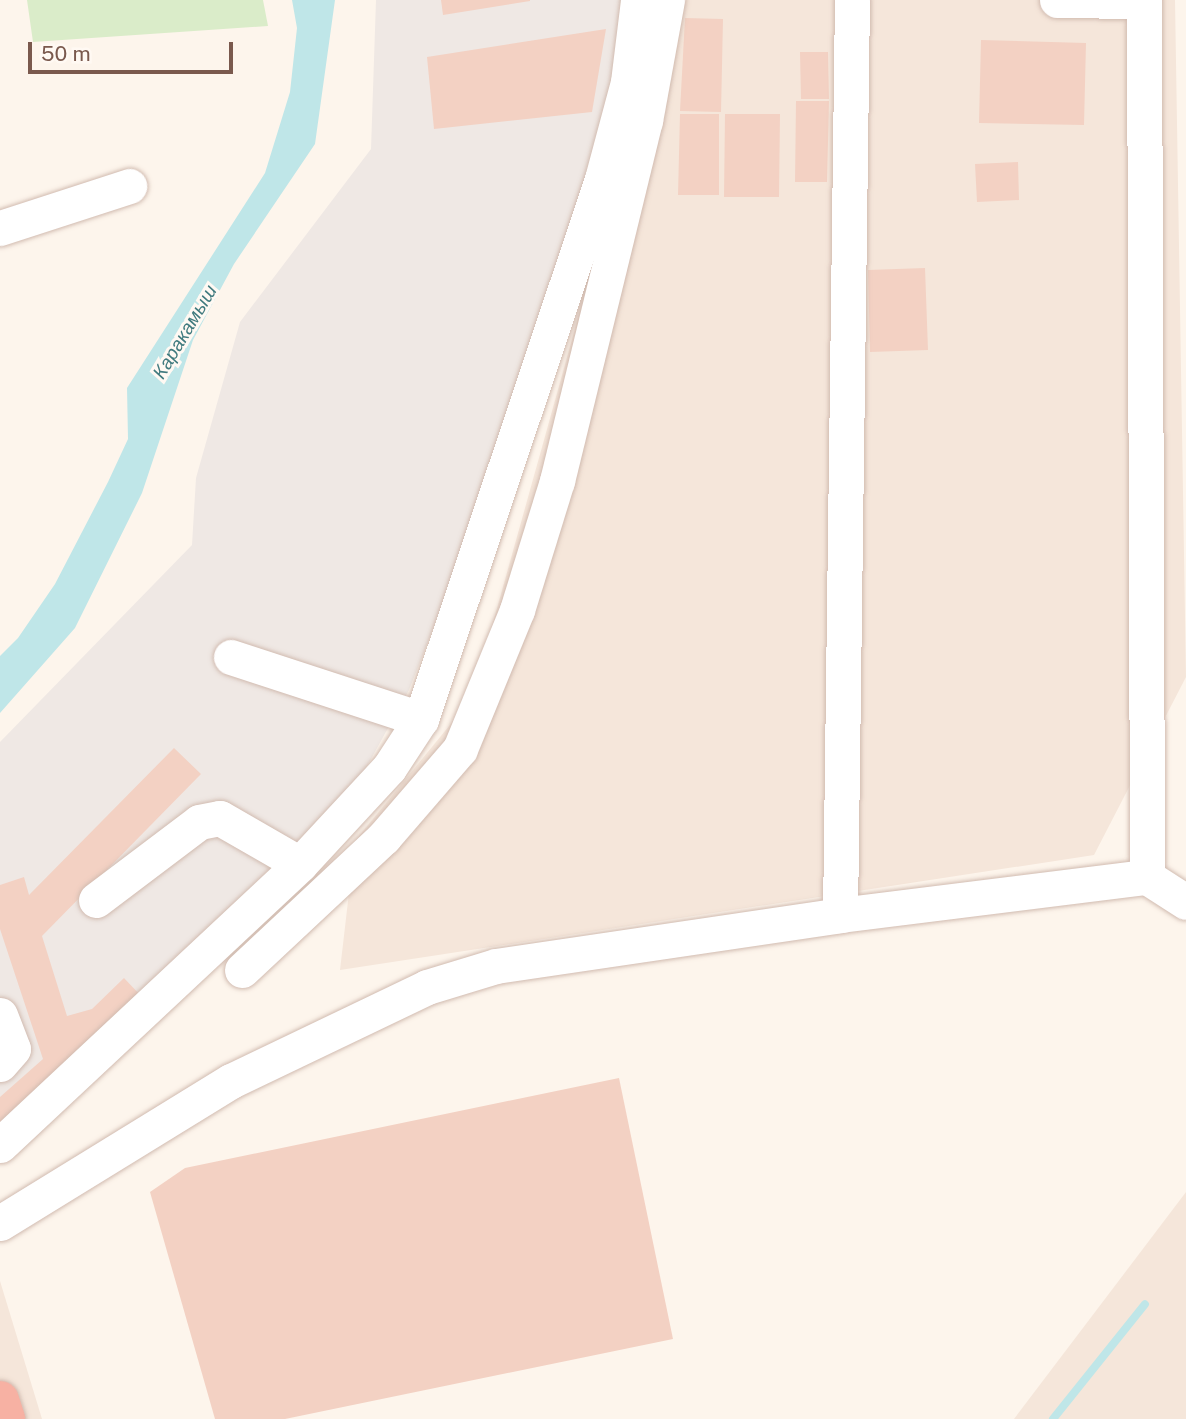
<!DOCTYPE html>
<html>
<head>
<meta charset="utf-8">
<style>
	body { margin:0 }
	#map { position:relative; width:1186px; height:1419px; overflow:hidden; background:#fdf5ec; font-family:"Public Sans",sans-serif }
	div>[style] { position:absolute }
	.residential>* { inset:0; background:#f5e6da }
	.industrial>* { inset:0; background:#efe8e4 }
	.green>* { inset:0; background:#daecc9 }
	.water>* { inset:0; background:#bfe6e8 }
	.stream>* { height:8px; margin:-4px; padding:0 4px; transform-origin:4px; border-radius:4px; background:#bfe6e8 }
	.building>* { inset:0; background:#f3d1c3 }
	.roads { filter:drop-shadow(0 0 2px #d1bbb0) drop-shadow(0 0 2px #d1bbb0) }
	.minor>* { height:35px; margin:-17.5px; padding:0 17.5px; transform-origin:17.5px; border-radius:17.5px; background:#fff }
	.highway>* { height:38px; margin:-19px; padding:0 19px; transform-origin:19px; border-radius:19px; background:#f7b1a3 }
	span { translate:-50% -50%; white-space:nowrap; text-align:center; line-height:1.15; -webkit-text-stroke:6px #fff9f3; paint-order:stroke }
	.water-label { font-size:19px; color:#407a7e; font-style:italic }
	.scale { position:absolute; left:28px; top:42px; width:205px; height:32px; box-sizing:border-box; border:4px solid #7a594d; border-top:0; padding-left:9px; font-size:21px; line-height:24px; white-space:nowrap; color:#7a594d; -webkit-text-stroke:5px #fff9f3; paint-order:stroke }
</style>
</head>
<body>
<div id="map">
	<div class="residential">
		<div style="clip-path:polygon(656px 0,1175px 0,1186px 677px,1094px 855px,340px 970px,355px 841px,472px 698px,657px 35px)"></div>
		<div style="clip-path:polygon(1186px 1192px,1186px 1419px,1014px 1419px)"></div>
		<div style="clip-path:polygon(0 1281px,42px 1419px,0 1419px)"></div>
	</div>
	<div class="industrial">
		<div style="clip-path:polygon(376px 0,647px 0,608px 182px,409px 690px,355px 788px,0 1126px,0 742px,192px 545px,196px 478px,240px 322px,371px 149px)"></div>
	</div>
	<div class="green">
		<div style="clip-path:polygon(27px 0,263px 0,268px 26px,33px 42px)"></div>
	</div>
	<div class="water">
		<div style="clip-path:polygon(292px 0,335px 0,315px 144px,234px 264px,193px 340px,142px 493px,75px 628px,0 713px,0 656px,18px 638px,55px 584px,108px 482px,128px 439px,127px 388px,265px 173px,290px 92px,297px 28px)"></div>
	</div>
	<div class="stream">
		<div style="left:1053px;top:1419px;width:147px;rotate:-51.3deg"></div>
	</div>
	<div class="building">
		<div style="clip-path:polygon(441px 0,530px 0,530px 1px,443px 15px)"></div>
		<div style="clip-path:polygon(685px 18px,723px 19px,721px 112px,680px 111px)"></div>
		<div style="clip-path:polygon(606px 29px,592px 112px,434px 129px,427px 57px)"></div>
		<div style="clip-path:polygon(981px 40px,1086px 43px,1084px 125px,979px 123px)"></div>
		<div style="clip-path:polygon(800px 52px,828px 52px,829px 99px,801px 99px)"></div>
		<div style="clip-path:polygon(796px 101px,829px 101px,827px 182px,795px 182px)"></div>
		<div style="clip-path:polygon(680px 114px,719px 114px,719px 195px,678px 195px)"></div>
		<div style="clip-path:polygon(725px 114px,780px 114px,779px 197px,724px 197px)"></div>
		<div style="clip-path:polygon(1018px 162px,1019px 200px,977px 202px,975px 164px)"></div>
		<div style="clip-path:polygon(925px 268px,928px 350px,870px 352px,868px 270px)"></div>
		<div style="clip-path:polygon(174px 748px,201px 774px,42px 936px,67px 1016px,92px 1009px,124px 978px,142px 997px,0 1131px,0 1097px,43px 1059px,0 929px,0 885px,24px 877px,29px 895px)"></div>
		<div style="clip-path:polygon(619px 1078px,673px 1339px,285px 1419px,215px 1419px,150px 1192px,185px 1168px)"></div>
	</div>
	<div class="roads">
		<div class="minor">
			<div style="left:1057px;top:0;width:87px;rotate:0.7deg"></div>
			<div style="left:1144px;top:0;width:877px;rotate:89.8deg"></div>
			<div style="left:1147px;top:877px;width:46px;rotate:32.7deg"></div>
			<div style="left:0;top:228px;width:136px;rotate:-18deg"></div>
			<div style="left:231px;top:657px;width:200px;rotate:18.1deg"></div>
			<div style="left:96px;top:900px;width:129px;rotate:-37.1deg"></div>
			<div style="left:199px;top:822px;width:21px;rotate:-11deg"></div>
			<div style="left:220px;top:818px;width:92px;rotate:29.9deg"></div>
			<div style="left:840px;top:915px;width:915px;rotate:-89.25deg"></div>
			<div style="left:242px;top:970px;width:195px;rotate:-43.1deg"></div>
			<div style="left:384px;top:837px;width:116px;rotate:-49.2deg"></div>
			<div style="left:460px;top:749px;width:150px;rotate:-67.7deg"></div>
			<div style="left:517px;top:610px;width:135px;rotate:-72.8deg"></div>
			<div style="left:557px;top:481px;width:371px;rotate:-76.3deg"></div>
			<div style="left:645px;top:121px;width:123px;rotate:-79.7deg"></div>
			<div style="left:0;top:1015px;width:36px;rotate:69deg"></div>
			<div style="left:13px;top:1049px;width:20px;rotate:131deg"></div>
			<div style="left:0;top:1145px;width:411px;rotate:-43.1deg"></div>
			<div style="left:300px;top:864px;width:131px;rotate:-47.2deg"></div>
			<div style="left:389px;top:768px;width:59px;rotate:-56.9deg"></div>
			<div style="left:421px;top:719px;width:570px;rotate:-71.47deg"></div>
			<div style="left:602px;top:179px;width:100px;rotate:-75deg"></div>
			<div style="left:628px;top:82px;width:83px;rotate:-83deg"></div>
			<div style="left:0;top:1223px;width:271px;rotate:-31.6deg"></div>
			<div style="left:231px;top:1081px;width:217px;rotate:-25.6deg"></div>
			<div style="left:427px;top:987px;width:72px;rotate:-16.9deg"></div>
			<div style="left:496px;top:966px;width:348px;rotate:-8.4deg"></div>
			<div style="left:840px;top:915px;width:309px;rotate:-7.1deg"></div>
		</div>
		<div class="highway">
			<div style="left:0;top:1400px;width:20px;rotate:72deg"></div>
		</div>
	</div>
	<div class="water-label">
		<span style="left:185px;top:332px;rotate:-59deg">Каракамыш</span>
	</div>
	<div class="scale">50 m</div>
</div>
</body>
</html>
